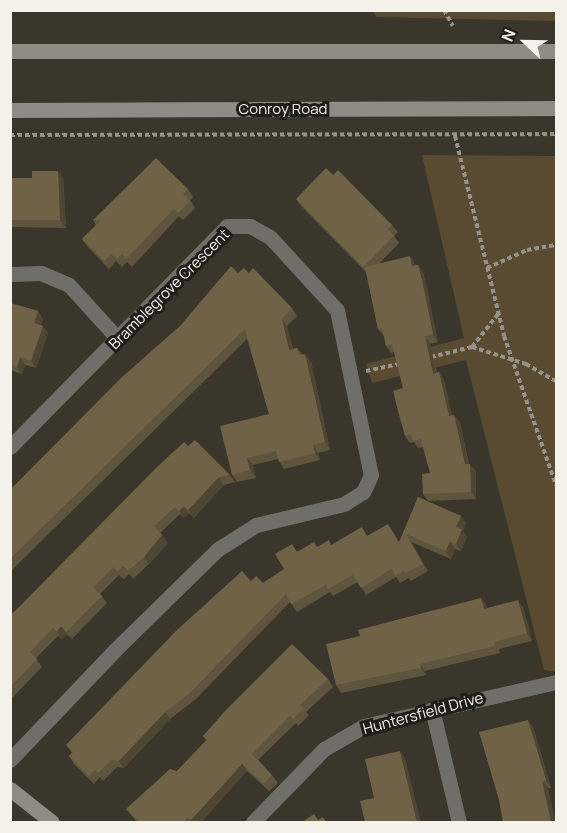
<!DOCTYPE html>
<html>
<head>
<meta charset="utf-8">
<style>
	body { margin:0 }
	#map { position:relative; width:567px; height:833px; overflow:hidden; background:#3a362c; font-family:Manrope,sans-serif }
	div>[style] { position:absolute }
	.green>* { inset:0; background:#584b32 }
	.path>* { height:4px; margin-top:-2px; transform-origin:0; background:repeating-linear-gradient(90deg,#96928a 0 4.5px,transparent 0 7.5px) }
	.street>* { height:15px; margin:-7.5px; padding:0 7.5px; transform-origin:7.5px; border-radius:7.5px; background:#706e69 }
	.secondary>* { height:15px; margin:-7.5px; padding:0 7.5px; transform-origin:7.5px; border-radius:7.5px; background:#908c85 }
	.wall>* { inset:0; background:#5f543d }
	.shaded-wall>* { inset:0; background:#4e4532 }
	.building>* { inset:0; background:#6f6247 }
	span { translate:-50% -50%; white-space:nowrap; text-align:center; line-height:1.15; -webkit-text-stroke:6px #201e19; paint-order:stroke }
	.street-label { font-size:15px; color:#f4f1eb }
	.frame { position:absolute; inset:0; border:12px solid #f4f1eb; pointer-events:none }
	.north { position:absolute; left:495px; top:12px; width:60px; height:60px; -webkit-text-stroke:4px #201e19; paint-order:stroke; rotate:292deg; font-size:16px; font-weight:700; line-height:24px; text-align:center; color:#f4f1eb }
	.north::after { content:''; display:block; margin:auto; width:21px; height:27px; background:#f4f1eb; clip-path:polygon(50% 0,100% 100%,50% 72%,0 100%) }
</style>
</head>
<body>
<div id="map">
	<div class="green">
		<div style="clip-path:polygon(373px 11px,556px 11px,556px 21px,376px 17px)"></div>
		<div style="clip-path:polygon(422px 155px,556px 156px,556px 672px,544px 670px,466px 360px,372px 383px,366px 364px,464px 338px)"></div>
	</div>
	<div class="path">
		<div style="left:444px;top:10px;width:18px;rotate:61deg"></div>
		<div style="left:10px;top:135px;width:546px;rotate:-0.1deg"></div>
		<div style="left:455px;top:136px;width:206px;rotate:76.2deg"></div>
		<div style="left:504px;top:336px;width:158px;rotate:70.8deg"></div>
		<div style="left:487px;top:268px;width:44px;rotate:-24.2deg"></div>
		<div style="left:527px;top:250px;width:29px;rotate:-10deg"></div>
		<div style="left:472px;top:347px;width:43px;rotate:-51.5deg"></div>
		<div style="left:431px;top:357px;width:42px;rotate:-13.7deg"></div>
		<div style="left:472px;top:347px;width:57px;rotate:17.5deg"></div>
		<div style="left:526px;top:364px;width:34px;rotate:30deg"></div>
		<div style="left:366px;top:371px;width:35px;rotate:-12deg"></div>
	</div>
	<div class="street">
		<div style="left:10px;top:274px;width:31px;rotate:-2deg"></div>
		<div style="left:41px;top:273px;width:30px;rotate:23deg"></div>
		<div style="left:69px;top:285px;width:74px;rotate:47.7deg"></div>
		<div style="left:10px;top:447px;width:310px;rotate:-45.5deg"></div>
		<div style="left:227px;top:226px;width:23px"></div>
		<div style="left:250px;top:226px;width:23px;rotate:29deg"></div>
		<div style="left:270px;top:237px;width:99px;rotate:47.5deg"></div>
		<div style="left:337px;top:310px;width:168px;rotate:78.4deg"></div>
		<div style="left:371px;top:475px;width:19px;rotate:115deg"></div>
		<div style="left:363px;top:492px;width:22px;rotate:148deg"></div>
		<div style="left:344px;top:504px;width:90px;rotate:166.6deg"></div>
		<div style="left:256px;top:525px;width:45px;rotate:147.7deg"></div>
		<div style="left:218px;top:549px;width:144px;rotate:135.6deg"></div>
		<div style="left:115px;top:650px;width:152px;rotate:133.7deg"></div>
		<div style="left:432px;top:709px;width:116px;rotate:76.6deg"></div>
		<div style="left:253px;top:822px;width:102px;rotate:-45.8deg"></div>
		<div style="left:324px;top:749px;width:46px;rotate:-29.9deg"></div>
		<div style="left:364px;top:726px;width:197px;rotate:-12.9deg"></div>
	</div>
	<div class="secondary">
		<div style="left:10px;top:51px;width:546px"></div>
		<div style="left:10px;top:110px;width:546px;rotate:-0.21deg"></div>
		<div style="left:10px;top:789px;width:53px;rotate:38.2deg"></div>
	</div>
	<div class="wall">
		<div style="clip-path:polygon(333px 175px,392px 225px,398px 232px,394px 236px,399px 243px,380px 263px,415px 263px,415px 265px,418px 265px,423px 272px,438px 342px,430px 344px,437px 373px,439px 372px,444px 380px,452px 416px,460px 422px,469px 464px,476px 471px,476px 499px,428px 501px,423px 494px,430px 473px,423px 447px,418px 448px,414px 442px,410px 443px,405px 436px,403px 388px,394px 352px,391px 353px,386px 346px,384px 336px,378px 329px,366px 272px,301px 206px,296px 199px)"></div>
		<div style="clip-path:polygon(10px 178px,63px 178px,66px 228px,10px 227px)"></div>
		<div style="clip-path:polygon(188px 189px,193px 197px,190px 200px,195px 208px,183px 220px,179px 216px,132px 267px,127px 262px,122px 267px,116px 261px,109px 269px,87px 246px,82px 239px,96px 225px,93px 220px)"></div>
		<div style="clip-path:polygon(238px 273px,249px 273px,292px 308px,297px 316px,287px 326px,293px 349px,297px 348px,302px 354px,311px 361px,330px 450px,318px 453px,320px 460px,284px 469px,278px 459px,253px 465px,256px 478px,237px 482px,232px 475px,269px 414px,247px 339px,10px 572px,10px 490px)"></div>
		<div style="clip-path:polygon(10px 303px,38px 311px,43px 319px,41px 325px,48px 333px,36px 368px,25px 365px,22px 374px,10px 370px)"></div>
		<div style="clip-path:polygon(188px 446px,230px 475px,235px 482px,224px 485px,194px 518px,189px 513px,184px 518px,180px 514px,160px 533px,168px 543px,149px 564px,133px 579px,129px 574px,124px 579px,119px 575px,100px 594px,107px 603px,72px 639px,67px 634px,62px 639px,58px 636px,36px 658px,42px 667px,10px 700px,10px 616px)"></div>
		<div style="clip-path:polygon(418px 497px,461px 516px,466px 523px,463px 531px,467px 537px,461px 551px,455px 549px,451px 559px,411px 542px,428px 571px,411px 581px,409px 578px,400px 583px,396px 577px,366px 595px,358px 582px,333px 596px,330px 592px,297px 612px,290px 602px,196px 699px,170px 719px,124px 768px,117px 767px,103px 781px,100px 777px,94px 784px,74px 764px,69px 756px,72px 753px,66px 745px,251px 581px,263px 583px,284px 569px,297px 551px,332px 545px,368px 536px,393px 532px,399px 542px)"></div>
		<div style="clip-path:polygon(481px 598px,486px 605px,487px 608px,523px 607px,532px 641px,499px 649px,500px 653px,425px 671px,426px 675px,341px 693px,336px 685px)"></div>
		<div style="clip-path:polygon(328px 679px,333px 687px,306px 712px,309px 715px,298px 726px,296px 723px,258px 760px,272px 775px,278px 783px,269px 791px,247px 771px,201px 822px,137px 822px,126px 809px,177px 771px,206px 740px,203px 736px)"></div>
		<div style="clip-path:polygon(533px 727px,551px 788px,548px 788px,555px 822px,503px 822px)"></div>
	</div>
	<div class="shaded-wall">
		<div style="clip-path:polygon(58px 171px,63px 178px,66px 228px,60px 220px)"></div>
		<div style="clip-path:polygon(410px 256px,415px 263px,417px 273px,412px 266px)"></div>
		<div style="clip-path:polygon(418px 265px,423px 272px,427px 287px,438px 342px,433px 334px)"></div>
		<div style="clip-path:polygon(38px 311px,43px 319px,39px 330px,34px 323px)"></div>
		<div style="clip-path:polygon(282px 319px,287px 326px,295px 358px,289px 350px)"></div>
		<div style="clip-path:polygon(43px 326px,48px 333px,36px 368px,31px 361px)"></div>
		<div style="clip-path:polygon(425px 336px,430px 344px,438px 381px,433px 374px)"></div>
		<div style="clip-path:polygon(305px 354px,311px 361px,330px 450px,325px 442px)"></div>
		<div style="clip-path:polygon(20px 357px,25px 365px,22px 374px,17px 367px)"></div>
		<div style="clip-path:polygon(439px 372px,444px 380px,454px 424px,449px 416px)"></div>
		<div style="clip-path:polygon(454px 415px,460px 422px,470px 472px,465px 464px)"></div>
		<div style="clip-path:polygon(313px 445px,318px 453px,320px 460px,315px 453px)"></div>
		<div style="clip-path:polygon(247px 458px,253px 465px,256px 478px,250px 470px)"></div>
		<div style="clip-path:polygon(470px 464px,476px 471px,476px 499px,471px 492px)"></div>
		<div style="clip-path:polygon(219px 477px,224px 485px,194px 518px,188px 510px)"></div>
		<div style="clip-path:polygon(184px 506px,189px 513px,184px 518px,179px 511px)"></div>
		<div style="clip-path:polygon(461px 516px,466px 523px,463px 531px,467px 537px,461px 551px,456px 544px,456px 527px)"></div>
		<div style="clip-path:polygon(406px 534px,411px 542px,428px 571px,423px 564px)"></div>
		<div style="clip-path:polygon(162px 535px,168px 543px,149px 564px,144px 557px)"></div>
		<div style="clip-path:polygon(450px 541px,455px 549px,451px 559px,446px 551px)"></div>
		<div style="clip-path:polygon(481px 598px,486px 605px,489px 616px,484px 609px)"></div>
		<div style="clip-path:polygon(518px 600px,523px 607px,532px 641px,527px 633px)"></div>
		<div style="clip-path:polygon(61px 626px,67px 634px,62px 639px,57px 632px)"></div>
		<div style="clip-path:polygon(420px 664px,425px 671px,426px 675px,421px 668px)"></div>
		<div style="clip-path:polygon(165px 712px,170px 719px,124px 768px,119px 761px)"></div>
		<div style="clip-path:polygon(528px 720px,533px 727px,551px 788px,546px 780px)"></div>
		<div style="clip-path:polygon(400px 751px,405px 758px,421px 822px,417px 822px)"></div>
		<div style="clip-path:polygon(242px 764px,247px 771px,201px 822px,192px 822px,191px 820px)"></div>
		<div style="clip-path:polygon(542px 781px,548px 788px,555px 822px,551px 822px)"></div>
	</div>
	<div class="building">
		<div style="clip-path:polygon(156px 158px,188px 189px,183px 194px,190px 201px,178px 213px,174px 209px,126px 259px,122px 254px,117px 259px,111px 254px,104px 261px,82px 239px,101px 220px,93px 220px)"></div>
		<div style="clip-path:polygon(326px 168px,333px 175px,338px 170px,392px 225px,388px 229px,394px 236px,363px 267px,296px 199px)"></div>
		<div style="clip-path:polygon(32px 171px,58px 171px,60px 220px,10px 220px,10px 178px,32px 178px)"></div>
		<div style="clip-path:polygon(410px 256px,412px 266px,418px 265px,422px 280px,433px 334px,425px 336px,433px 374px,439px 372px,449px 416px,454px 415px,465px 464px,470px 464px,471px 492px,423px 494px,422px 474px,430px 473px,421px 439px,413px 441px,411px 434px,405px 436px,398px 411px,393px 391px,403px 388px,392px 344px,386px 346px,382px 328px,378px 329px,365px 267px)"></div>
		<div style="clip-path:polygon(231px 266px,238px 273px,244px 268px,249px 273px,253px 268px,292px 308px,282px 319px,289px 350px,297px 348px,299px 355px,305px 354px,325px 442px,313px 445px,315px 453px,279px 462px,276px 451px,247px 458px,250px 470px,232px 475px,220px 426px,269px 414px,245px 329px,10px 559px,10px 490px,121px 378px,180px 326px)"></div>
		<div style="clip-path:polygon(10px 303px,38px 311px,34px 323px,43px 326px,31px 361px,20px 357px,17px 367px,10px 365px)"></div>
		<div style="clip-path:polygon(195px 440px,230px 475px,219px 477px,188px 510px,184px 506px,179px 511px,175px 507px,154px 526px,162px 535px,144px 557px,128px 571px,123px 566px,118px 572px,114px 567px,93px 587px,102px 596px,66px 632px,61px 626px,57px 632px,53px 628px,30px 652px,37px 659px,10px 687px,10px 616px,157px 467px,184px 442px,188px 446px)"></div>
		<div style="clip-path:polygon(418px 497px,461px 516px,456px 527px,462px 529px,456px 544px,450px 541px,446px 551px,406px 534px,423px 564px,406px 573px,404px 571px,395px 576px,392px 569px,361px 588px,353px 575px,328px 589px,326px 585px,291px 604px,286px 594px,191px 692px,165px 712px,119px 761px,111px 760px,98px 773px,95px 770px,89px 776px,69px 756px,73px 752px,66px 745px,177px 630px,242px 571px,251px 581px,256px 576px,263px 583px,284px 569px,275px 554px,292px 544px,297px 552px,314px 542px,317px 547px,329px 540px,331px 545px,362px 527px,367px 536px,388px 524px,399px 543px)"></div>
		<div style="clip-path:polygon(481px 598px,484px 609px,518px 600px,527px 633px,494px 642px,495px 646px,420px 664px,421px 668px,336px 685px,326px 644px,360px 636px,358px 630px)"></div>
		<div style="clip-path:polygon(292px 644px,328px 679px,300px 705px,304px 708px,293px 719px,290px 716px,252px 754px,272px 775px,264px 784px,242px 764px,191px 820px,188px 818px,183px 822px,139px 822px,126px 809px,170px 769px,177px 771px,207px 740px,203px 736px,225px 711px)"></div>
		<div style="clip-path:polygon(528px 720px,546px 780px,542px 781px,551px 822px,503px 822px,499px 800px,479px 732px)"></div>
		<div style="clip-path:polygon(400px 751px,417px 822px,365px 822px,360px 801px,374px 798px,365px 759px)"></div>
		<div style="clip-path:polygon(314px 814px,318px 820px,323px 817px,326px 822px,302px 822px)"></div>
	</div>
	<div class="street-label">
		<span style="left:283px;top:109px">Conroy Road</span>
		<span style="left:169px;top:289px;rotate:-45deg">Bramblegrove Crescent</span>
		<span style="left:423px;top:713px;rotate:-15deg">Huntersfield Drive</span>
	</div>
	<div class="frame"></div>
	<div class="north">N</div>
</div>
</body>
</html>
